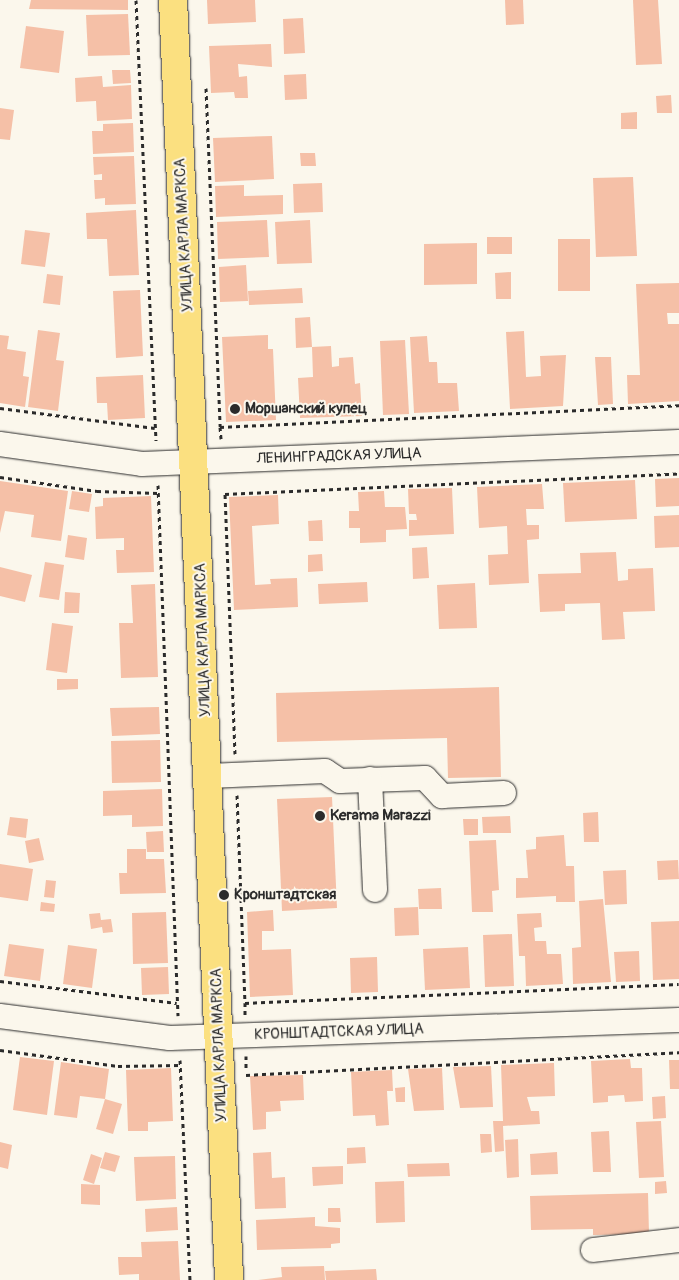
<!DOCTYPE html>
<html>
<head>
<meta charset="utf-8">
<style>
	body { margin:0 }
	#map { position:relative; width:679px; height:1280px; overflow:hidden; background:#fbf7ec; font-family:Pangolin,sans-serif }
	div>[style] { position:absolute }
	.building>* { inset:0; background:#f5c0a7 }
	.path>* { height:3px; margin-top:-1.5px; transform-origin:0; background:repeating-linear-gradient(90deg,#2b2b2b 0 4px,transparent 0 8px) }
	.roads { filter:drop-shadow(0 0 1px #2b2b2b) drop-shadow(0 0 1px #2b2b2b) }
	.minor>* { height:24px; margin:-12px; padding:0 12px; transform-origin:12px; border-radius:12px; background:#fbf7ec }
	.major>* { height:28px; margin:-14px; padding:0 14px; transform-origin:14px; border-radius:14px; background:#fbe080 }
	.dots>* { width:14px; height:14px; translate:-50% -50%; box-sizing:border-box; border:2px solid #fbf7ec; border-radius:50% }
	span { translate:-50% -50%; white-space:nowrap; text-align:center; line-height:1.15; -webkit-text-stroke:4px #fbf7ec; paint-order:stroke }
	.street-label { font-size:15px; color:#2b2b2b }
	.poi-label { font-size:15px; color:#2b2b2b; font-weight:700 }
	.left { translate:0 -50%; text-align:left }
</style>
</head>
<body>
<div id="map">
	<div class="building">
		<div style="clip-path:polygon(31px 0,128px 0,128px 10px,29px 9px)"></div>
		<div style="clip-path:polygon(207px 0,255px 0,256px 22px,208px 24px)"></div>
		<div style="clip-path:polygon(505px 0,523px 0,524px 24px,506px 25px)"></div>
		<div style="clip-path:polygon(633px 0,658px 0,662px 64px,636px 65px)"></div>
		<div style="clip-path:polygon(128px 14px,130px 55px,88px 56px,86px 15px)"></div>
		<div style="clip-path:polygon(303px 18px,305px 53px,284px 54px,283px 19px)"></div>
		<div style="clip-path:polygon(26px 26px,64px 31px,59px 73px,20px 68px)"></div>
		<div style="clip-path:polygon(271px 44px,272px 67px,238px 64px,239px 77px,247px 76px,248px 98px,235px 98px,234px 92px,211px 93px,209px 46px)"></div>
		<div style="clip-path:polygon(112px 70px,130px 70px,131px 83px,113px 84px)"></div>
		<div style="clip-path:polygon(306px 74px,307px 99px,285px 100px,284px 75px)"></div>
		<div style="clip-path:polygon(102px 76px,103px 87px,131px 85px,132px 119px,97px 121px,96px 101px,76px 102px,75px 78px)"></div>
		<div style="clip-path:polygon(671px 95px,672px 113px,657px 113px,656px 96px)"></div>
		<div style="clip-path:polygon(0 108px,14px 110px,10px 140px,0 139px)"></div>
		<div style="clip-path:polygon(637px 112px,637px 129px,621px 129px,621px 113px)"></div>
		<div style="clip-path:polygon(133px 123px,134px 152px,93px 154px,92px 131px,103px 131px,103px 124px)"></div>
		<div style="clip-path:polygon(272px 136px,274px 179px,215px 182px,213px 138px)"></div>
		<div style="clip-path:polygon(300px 153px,315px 153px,316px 166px,301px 166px)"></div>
		<div style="clip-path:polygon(134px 156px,136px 204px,105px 205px,105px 198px,95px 199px,94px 180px,102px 180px,102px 174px,94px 175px,93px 157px)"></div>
		<div style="clip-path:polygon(633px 177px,637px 256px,596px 257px,593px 178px)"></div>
		<div style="clip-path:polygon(322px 183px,323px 212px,294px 213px,293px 184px)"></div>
		<div style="clip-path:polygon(244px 185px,244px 196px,283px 195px,283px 214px,216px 217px,215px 186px)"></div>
		<div style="clip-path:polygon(136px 210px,139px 275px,109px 276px,107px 239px,87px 239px,86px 213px)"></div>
		<div style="clip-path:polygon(267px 220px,269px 257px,218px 259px,217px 222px)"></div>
		<div style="clip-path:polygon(310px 220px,312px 263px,277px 264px,275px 222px)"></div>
		<div style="clip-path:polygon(25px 230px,50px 233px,45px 267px,21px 264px)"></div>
		<div style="clip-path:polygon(487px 237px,512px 237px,512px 254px,487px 254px)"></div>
		<div style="clip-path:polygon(558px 239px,590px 239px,590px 291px,558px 291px)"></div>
		<div style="clip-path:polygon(477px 243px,477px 284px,424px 285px,424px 244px)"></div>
		<div style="clip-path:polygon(246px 265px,248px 301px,220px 302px,219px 267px)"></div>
		<div style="clip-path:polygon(511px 272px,511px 299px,496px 299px,495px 273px)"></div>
		<div style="clip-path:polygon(47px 274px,63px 276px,60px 305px,43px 303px)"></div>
		<div style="clip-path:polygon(679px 283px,679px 313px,667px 313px,668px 324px,679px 324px,679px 401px,628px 404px,627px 375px,640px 375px,636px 284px)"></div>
		<div style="clip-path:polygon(302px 288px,303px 303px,249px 305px,248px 291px)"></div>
		<div style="clip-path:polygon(140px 290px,143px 356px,116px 358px,113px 291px)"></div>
		<div style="clip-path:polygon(310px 317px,312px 347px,296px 348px,295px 318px)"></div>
		<div style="clip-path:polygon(38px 330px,60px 333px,56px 360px,64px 361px,58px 411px,28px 407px)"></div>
		<div style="clip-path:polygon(524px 331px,526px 377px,541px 376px,540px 356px,566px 355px,563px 406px,510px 409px,506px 332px)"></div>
		<div style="clip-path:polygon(0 335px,9px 336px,7px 349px,26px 352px,23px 376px,29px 377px,25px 407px,0 403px)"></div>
		<div style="clip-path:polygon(268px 335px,268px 349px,273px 349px,276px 420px,226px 422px,222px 337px)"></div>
		<div style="clip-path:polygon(427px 336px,429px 362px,437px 362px,438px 383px,457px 383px,459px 411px,414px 413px,410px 337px)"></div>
		<div style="clip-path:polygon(405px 340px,409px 414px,383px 415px,380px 341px)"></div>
		<div style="clip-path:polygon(331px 346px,332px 367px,339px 366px,339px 358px,353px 357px,355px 384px,360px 383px,362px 416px,300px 418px,298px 378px,313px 377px,312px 347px)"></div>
		<div style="clip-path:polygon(595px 357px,611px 357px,613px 404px,598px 405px)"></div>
		<div style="clip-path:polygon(143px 375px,145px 418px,108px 420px,107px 403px,97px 403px,96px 377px)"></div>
		<div style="clip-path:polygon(679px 478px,679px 506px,656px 507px,655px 479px)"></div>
		<div style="clip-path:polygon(635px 480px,637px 519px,565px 522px,563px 483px)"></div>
		<div style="clip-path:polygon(0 481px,68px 491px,61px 541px,31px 537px,34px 515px,5px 511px,0 533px)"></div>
		<div style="clip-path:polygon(542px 484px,544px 509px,526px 509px,527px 525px,539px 525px,539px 539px,527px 540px,529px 583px,489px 585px,488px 555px,508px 554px,507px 526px,479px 528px,477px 487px)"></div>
		<div style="clip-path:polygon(452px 488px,454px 534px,409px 536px,409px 520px,417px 520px,416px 514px,409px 514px,408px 489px)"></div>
		<div style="clip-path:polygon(72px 491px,92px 494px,89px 512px,69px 509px)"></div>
		<div style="clip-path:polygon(384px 491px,385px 507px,405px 507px,407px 529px,386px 530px,386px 542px,360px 543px,360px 528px,349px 528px,349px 511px,359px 511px,358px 492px)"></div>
		<div style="clip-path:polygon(278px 495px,279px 524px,252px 526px,255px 585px,271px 584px,270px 579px,297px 578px,298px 607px,234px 610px,229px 497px)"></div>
		<div style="clip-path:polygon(151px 496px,154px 572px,117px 573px,116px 550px,124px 550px,124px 538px,96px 539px,95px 507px,103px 506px,103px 498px)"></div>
		<div style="clip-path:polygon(679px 515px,679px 547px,655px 548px,654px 516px)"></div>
		<div style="clip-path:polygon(322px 520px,323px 541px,309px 541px,308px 521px)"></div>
		<div style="clip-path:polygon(68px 535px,87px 538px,84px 560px,65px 557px)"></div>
		<div style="clip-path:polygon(427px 547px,429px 578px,413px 579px,412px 548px)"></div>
		<div style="clip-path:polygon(616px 552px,618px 581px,628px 580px,628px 569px,653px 568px,655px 611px,623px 612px,625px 639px,602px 640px,600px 603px,565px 604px,565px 611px,540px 612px,538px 574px,581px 573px,580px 553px)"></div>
		<div style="clip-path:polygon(322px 554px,323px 571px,308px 572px,308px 555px)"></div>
		<div style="clip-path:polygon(45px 562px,64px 565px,59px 600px,39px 597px)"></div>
		<div style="clip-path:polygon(0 567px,32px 575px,25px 602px,0 596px)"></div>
		<div style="clip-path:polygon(367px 582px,368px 602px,319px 604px,318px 584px)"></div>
		<div style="clip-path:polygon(475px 583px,477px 628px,439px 629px,437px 585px)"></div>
		<div style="clip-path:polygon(155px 584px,158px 677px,121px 678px,119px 623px,133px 623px,131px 585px)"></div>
		<div style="clip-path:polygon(65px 592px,80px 593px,79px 613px,64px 613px)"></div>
		<div style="clip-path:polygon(52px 623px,73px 626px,67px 673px,46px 670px)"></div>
		<div style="clip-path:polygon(57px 679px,78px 679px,78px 689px,57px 690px)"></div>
		<div style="clip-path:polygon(499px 687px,501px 777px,448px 778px,447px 738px,277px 742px,276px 693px)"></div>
		<div style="clip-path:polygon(159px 707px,160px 734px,112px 736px,110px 708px)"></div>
		<div style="clip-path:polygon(160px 740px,161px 782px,112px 783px,111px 741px)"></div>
		<div style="clip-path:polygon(162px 789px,163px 826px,132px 827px,132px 815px,103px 816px,103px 791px)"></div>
		<div style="clip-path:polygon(332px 797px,337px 908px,282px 911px,277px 799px)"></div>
		<div style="clip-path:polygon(598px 812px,599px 842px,584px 842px,583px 813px)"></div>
		<div style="clip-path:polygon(510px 816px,511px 833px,483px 833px,482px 817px)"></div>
		<div style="clip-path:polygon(10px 817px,28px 819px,26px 838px,7px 835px)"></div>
		<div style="clip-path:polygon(463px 819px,478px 819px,478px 835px,464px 835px)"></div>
		<div style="clip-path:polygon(163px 831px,164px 852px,147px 852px,146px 832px)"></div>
		<div style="clip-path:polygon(564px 835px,566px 866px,574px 866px,575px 902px,556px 902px,556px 896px,516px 898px,516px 878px,528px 878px,526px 850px,536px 849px,536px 837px)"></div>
		<div style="clip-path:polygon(39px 838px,44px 860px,29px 863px,25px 841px)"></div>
		<div style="clip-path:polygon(496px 840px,499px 890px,492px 891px,493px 912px,472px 912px,469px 841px)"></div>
		<div style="clip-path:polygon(127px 849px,146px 849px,146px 859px,164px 859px,166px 893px,120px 894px,119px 873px,127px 873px)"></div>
		<div style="clip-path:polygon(678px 860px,679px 879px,658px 880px,657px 861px)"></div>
		<div style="clip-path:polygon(0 864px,33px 869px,28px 901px,0 897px)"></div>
		<div style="clip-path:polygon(626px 870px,627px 904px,605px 905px,603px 871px)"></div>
		<div style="clip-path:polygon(46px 880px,56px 881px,54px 898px,44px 897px)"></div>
		<div style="clip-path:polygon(441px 888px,442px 909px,419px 909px,418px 889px)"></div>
		<div style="clip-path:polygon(603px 899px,611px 982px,573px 984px,572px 948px,581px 947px,579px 901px)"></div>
		<div style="clip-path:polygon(41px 902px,55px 904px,54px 912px,40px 911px)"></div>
		<div style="clip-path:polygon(418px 907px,419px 935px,395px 936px,394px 908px)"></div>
		<div style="clip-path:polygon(273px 910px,274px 931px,262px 931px,262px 950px,291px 949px,293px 995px,250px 997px,247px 912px)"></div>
		<div style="clip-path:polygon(166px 912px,168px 963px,133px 964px,132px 913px)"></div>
		<div style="clip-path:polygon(100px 913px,101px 920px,111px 919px,113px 932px,103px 933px,102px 927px,91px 929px,89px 914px)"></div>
		<div style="clip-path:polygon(541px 913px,542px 927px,534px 928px,535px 941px,546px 941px,547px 954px,561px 954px,563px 984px,526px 986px,525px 956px,519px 956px,517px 914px)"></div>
		<div style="clip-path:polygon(679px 921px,679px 979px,653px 980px,651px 922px)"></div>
		<div style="clip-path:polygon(512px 934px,514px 986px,485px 987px,483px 935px)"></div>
		<div style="clip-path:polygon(9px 944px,44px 949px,40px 981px,4px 976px)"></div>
		<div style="clip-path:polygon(68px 945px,97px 949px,92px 988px,63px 984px)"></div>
		<div style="clip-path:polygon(468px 947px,470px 988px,425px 990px,423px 949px)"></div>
		<div style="clip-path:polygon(639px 951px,640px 981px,616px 982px,614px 952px)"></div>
		<div style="clip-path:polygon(377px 957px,378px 992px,351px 993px,350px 958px)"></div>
		<div style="clip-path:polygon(168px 967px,169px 994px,142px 995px,141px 968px)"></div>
		<div style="clip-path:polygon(20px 1057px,54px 1061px,47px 1115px,13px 1110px)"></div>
		<div style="clip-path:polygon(630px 1059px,631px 1068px,642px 1068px,643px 1101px,625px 1102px,624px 1095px,608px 1096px,608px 1102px,593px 1103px,591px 1061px)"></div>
		<div style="clip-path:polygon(669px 1060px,679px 1060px,679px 1089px,670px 1089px)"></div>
		<div style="clip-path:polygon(61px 1062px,109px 1069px,105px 1099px,80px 1096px,77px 1118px,54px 1115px)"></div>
		<div style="clip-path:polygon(554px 1063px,555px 1096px,527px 1097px,531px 1111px,539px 1111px,540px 1124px,503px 1126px,504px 1151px,495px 1152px,493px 1121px,503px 1121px,501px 1065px)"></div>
		<div style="clip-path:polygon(491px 1066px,493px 1107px,460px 1108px,453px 1067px)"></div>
		<div style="clip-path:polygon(171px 1068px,173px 1121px,148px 1122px,148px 1131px,128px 1131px,126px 1070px)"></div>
		<div style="clip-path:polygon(442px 1068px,444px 1110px,414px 1111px,408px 1069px)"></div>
		<div style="clip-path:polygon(392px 1070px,393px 1091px,387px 1091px,389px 1125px,376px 1126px,375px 1115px,353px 1116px,351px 1072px)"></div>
		<div style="clip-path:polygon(303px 1075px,304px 1100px,280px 1101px,281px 1111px,266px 1112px,266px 1129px,253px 1130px,250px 1076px)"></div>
		<div style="clip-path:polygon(405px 1087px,405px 1102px,396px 1102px,395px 1088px)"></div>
		<div style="clip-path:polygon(665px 1096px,666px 1118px,653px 1119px,652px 1097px)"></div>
		<div style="clip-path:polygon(105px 1099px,122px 1104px,113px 1134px,96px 1129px)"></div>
		<div style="clip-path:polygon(661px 1121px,664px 1177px,639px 1178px,636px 1122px)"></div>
		<div style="clip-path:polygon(609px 1131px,611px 1172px,593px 1172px,591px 1132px)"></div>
		<div style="clip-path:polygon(480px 1134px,491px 1134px,492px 1152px,481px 1153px)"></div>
		<div style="clip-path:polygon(518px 1139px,519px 1177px,507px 1178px,505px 1140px)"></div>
		<div style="clip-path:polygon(0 1142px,12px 1145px,8px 1169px,0 1167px)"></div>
		<div style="clip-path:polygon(365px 1147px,366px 1163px,347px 1164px,347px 1148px)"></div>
		<div style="clip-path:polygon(105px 1152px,120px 1156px,115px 1172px,100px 1168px)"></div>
		<div style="clip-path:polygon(271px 1152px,272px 1178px,285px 1177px,286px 1208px,255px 1209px,253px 1153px)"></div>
		<div style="clip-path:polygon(557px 1152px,558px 1174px,531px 1175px,530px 1154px)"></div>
		<div style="clip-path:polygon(91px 1154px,102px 1158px,94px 1184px,83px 1180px)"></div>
		<div style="clip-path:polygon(175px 1156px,176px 1199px,136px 1201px,134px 1157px)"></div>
		<div style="clip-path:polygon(449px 1163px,450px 1176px,408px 1177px,407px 1164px)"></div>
		<div style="clip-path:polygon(343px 1166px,343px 1184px,313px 1186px,312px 1167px)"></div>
		<div style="clip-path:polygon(404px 1181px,405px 1222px,376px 1223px,375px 1182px)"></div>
		<div style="clip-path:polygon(666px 1181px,667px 1193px,655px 1194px,655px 1182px)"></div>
		<div style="clip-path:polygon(81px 1184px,100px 1185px,100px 1205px,81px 1204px)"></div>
		<div style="clip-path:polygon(648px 1193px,649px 1234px,593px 1235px,593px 1229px,531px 1230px,530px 1196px)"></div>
		<div style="clip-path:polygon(177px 1207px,178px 1230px,146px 1232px,145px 1209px)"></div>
		<div style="clip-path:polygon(328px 1208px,340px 1208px,341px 1222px,328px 1222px)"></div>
		<div style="clip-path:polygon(315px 1217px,315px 1226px,340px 1228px,340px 1243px,331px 1244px,331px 1248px,257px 1250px,256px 1220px)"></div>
		<div style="clip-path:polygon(178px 1241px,180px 1280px,139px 1280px,139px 1274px,119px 1275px,118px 1257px,142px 1257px,141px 1242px)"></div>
		<div style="clip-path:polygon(324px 1266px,325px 1280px,258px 1280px,282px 1277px,281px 1267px)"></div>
		<div style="clip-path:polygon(376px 1269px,377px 1280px,326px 1280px,325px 1271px)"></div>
	</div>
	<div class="path">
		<div style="left:136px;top:0;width:441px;rotate:87.4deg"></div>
		<div style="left:206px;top:88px;width:339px;rotate:87.6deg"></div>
		<div style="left:220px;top:427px;width:460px;rotate:-2.7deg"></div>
		<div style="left:0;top:408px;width:156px;rotate:7.4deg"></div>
		<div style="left:220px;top:427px;width:12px;rotate:85deg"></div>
		<div style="left:0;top:477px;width:98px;rotate:8.2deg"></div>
		<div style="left:97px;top:491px;width:61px;rotate:1.9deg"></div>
		<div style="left:158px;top:485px;width:531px;rotate:87.84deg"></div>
		<div style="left:235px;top:754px;width:260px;rotate:-92.2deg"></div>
		<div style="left:225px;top:494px;width:454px;rotate:-2.6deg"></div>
		<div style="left:237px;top:795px;width:208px;rotate:87.8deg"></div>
		<div style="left:245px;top:1003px;width:434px;rotate:-2.5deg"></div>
		<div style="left:0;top:981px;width:178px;rotate:7.1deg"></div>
		<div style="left:245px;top:1003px;width:12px;rotate:90deg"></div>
		<div style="left:0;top:1050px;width:119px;rotate:7.7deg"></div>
		<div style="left:118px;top:1066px;width:62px;rotate:-0.9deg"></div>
		<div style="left:246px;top:1056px;width:14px;rotate:90deg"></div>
		<div style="left:180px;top:1060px;width:220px;rotate:87.4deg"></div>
		<div style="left:246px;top:1075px;width:434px;rotate:-3deg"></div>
	</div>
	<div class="roads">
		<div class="minor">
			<div style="left:0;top:444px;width:143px;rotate:8deg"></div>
			<div style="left:142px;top:464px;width:537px;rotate:-2.35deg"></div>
			<div style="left:209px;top:776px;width:116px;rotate:-2.5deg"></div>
			<div style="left:325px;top:771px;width:18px;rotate:34deg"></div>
			<div style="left:340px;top:781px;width:85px;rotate:-2deg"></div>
			<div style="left:425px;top:778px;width:25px;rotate:47deg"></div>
			<div style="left:442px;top:796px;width:62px;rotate:-2.8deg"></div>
			<div style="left:370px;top:779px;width:111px;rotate:87.4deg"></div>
			<div style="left:0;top:1016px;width:171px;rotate:7.4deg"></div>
			<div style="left:170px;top:1038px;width:509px;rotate:-2.03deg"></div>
			<div style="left:593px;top:1250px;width:87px;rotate:-6.6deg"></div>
		</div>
		<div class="major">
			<div style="left:173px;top:0;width:1281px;rotate:87.49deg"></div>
		</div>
	</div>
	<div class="dots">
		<div style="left:235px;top:409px;background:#2b2b2b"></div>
		<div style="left:320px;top:816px;background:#2b2b2b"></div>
		<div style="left:224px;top:895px;background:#2b2b2b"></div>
	</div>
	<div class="street-label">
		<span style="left:184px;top:235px;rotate:-93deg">УЛИЦА КАРЛА МАРКСА</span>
		<span style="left:339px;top:456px;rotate:-2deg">ЛЕНИНГРАДСКАЯ УЛИЦА</span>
		<span style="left:203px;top:640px;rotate:-92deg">УЛИЦА КАРЛА МАРКСА</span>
		<span style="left:339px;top:1032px;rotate:-2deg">КРОНШТАДТСКАЯ УЛИЦА</span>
		<span style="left:219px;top:1045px;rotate:-92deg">УЛИЦА КАРЛА МАРКСА</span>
	</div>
	<div class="poi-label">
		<span class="left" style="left:245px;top:409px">Моршанский купец</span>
		<span class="left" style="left:330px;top:816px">Kerama Marazzi</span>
		<span class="left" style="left:234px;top:895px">Кронштадтская</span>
	</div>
</div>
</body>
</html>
